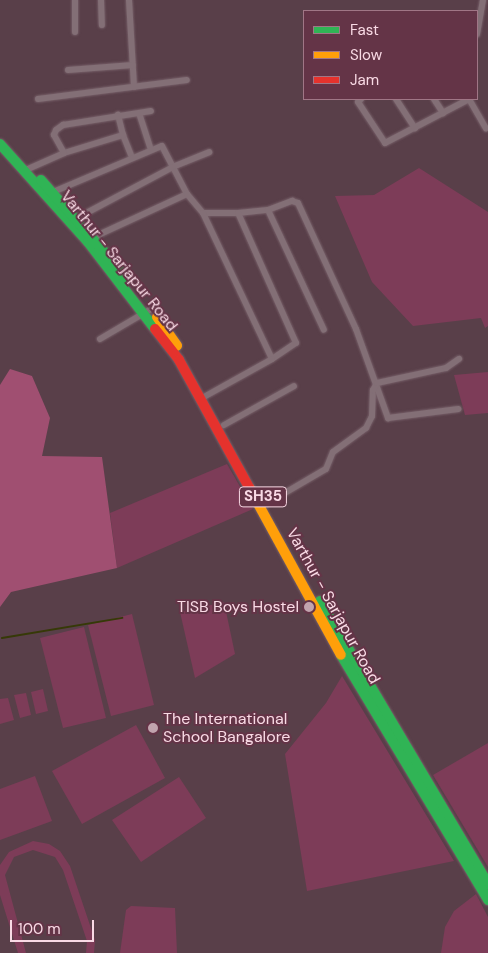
<!DOCTYPE html>
<html>
<head>
<meta charset="utf-8">
<style>
	body { margin:0 }
	#map { position:relative; width:488px; height:953px; overflow:hidden; background:#593f49; font-family:"DM Sans",sans-serif }
	div>[style] { position:absolute }
	.green>* { inset:0; background:#7d3c58 }
	.forest>* { inset:0; background:#a04f71 }
	.stream>* { height:2px; margin:-1px; padding:0 1px; transform-origin:1px; border-radius:1px; background:#363907 }
	.roads { filter:drop-shadow(0 0 1px #755e67) drop-shadow(0 0 1px #755e67) }
	.street>* { height:6px; margin:-3px; padding:0 3px; transform-origin:3px; border-radius:3px; background:#836f76 }
	.fast>* { height:10px; margin:-5px; padding:0 5px; transform-origin:5px; border-radius:5px; background:#30b455 }
	.slow>* { height:10px; margin:-5px; padding:0 5px; transform-origin:5px; border-radius:5px; background:#ff9f0a }
	.jam>* { height:10px; margin:-5px; padding:0 5px; transform-origin:5px; border-radius:5px; background:#e5322d }
	.dots>* { width:14px; height:14px; translate:-50% -50%; box-sizing:border-box; border:2px solid #643447; border-radius:50% }
	span { translate:-50% -50%; white-space:nowrap; text-align:center; line-height:1.15; -webkit-text-stroke:4px #643447; paint-order:stroke }
	.shield-label span { padding:1px 4px; background:#643447; border:1px solid; border-radius:4px; -webkit-text-stroke-width:0 }
	.shield-label { font-size:15px; color:#f9dae5; font-weight:700 }
	.street-label { font-size:16px; color:#f9dae5 }
	.poi-label { font-size:16px; color:#f9dae5 }
	.right { translate:-100% -50%; text-align:right }
	.left { translate:0 -50%; text-align:left }
	.legend { position:absolute; left:303px; top:10px; width:175px; height:90px; box-sizing:border-box; background:#643447; border:1px solid #a07686; margin:0; padding:6px 9px; list-style:none; font-size:15px; color:#f9dae5 }
	.legend li { display:flex; align-items:center; gap:10px; height:25px }
	.legend b { width:25px; border:1px solid #a07686 }
	.scale { position:absolute; left:10px; top:920px; width:84px; height:22px; box-sizing:border-box; border:2px solid #f9dae5; border-top:0; padding-left:6px; font-size:15px; line-height:18px; white-space:nowrap; color:#f9dae5; -webkit-text-stroke:4px #643447; paint-order:stroke }
</style>
</head>
<body>
<div id="map">
	<div class="green">
		<div style="clip-path:polygon(419px 168px,488px 212px,488px 326px,485px 328px,481px 318px,413px 326px,372px 282px,335px 196px,374px 195px)"></div>
		<div style="clip-path:polygon(488px 372px,488px 413px,465px 415px,454px 375px)"></div>
		<div style="clip-path:polygon(227px 464px,253px 509px,117px 568px,110px 513px)"></div>
		<div style="clip-path:polygon(224px 602px,235px 654px,195px 678px,180px 612px)"></div>
		<div style="clip-path:polygon(132px 614px,154px 705px,111px 716px,88px 625px)"></div>
		<div style="clip-path:polygon(84px 627px,106px 718px,63px 728px,40px 638px)"></div>
		<div style="clip-path:polygon(342px 676px,454px 861px,307px 891px,285px 754px,326px 703px)"></div>
		<div style="clip-path:polygon(43px 689px,48px 711px,36px 714px,31px 692px)"></div>
		<div style="clip-path:polygon(26px 693px,31px 715px,20px 718px,14px 695px)"></div>
		<div style="clip-path:polygon(8px 698px,14px 720px,0 724px,0 699px)"></div>
		<div style="clip-path:polygon(136px 725px,165px 778px,82px 824px,52px 771px)"></div>
		<div style="clip-path:polygon(488px 743px,488px 867px,433px 775px)"></div>
		<div style="clip-path:polygon(35px 776px,52px 821px,0 840px,0 789px)"></div>
		<div style="clip-path:polygon(179px 777px,206px 818px,141px 862px,112px 820px)"></div>
		<div style="clip-path:polygon(33px 841px,49px 844px,60px 851px,70px 866px,95px 940px,94px 953px,86px 953px,87px 941px,63px 870px,55px 857px,33px 850px,14px 857px,5px 875px,26px 953px,18px 953px,0 895px,0 865px,9px 852px)"></div>
		<div style="clip-path:polygon(476px 894px,488px 917px,488px 953px,441px 953px,445px 927px,454px 911px)"></div>
		<div style="clip-path:polygon(131px 906px,175px 908px,177px 953px,120px 953px,126px 910px)"></div>
	</div>
	<div class="forest">
		<div style="clip-path:polygon(10px 369px,32px 376px,50px 418px,42px 456px,102px 457px,117px 568px,11px 592px,0 607px,0 385px)"></div>
	</div>
	<div class="stream">
		<div style="left:2px;top:638px;width:122px;rotate:-9.5deg"></div>
	</div>
	<div class="roads">
		<div class="street">
			<div style="left:75px;top:0;width:32px;rotate:90deg"></div>
			<div style="left:101px;top:0;width:25px;rotate:88deg"></div>
			<div style="left:129px;top:0;width:87px;rotate:86.7deg"></div>
			<div style="left:477px;top:34px;width:35px;rotate:-80deg"></div>
			<div style="left:68px;top:70px;width:65px;rotate:-4.4deg"></div>
			<div style="left:38px;top:99px;width:150px;rotate:-7.3deg"></div>
			<div style="left:361px;top:99px;width:4px;rotate:135deg"></div>
			<div style="left:358px;top:102px;width:49px;rotate:56.6deg"></div>
			<div style="left:385px;top:143px;width:95px;rotate:-27.6deg"></div>
			<div style="left:396px;top:99px;width:35px;rotate:57deg"></div>
			<div style="left:434px;top:99px;width:17px;rotate:57deg"></div>
			<div style="left:469px;top:99px;width:34px;rotate:60deg"></div>
			<div style="left:139px;top:113px;width:38px;rotate:72deg"></div>
			<div style="left:123px;top:135px;width:24px;rotate:68deg"></div>
			<div style="left:64px;top:153px;width:62px;rotate:-17deg"></div>
			<div style="left:123px;top:135px;width:21px;rotate:-104deg"></div>
			<div style="left:28px;top:169px;width:39px;rotate:-24deg"></div>
			<div style="left:64px;top:153px;width:21px;rotate:-119deg"></div>
			<div style="left:54px;top:135px;width:5px;rotate:-68deg"></div>
			<div style="left:56px;top:130px;width:9px;rotate:-36deg"></div>
			<div style="left:63px;top:125px;width:89px;rotate:-9deg"></div>
			<div style="left:53px;top:192px;width:118px;rotate:-22.9deg"></div>
			<div style="left:162px;top:146px;width:54px;rotate:62.5deg"></div>
			<div style="left:187px;top:194px;width:102px;rotate:155.2deg"></div>
			<div style="left:187px;top:194px;width:25px;rotate:50deg"></div>
			<div style="left:203px;top:213px;width:35px"></div>
			<div style="left:238px;top:213px;width:30px;rotate:-6deg"></div>
			<div style="left:268px;top:210px;width:26px;rotate:-21deg"></div>
			<div style="left:292px;top:201px;width:6px;rotate:18deg"></div>
			<div style="left:298px;top:203px;width:139px;rotate:65.3deg"></div>
			<div style="left:356px;top:329px;width:95px;rotate:70.2deg"></div>
			<div style="left:388px;top:418px;width:71px;rotate:-7.3deg"></div>
			<div style="left:268px;top:210px;width:132px;rotate:65deg"></div>
			<div style="left:203px;top:213px;width:161px;rotate:64.7deg"></div>
			<div style="left:272px;top:359px;width:29px;rotate:-34deg"></div>
			<div style="left:296px;top:343px;width:142px;rotate:-114deg"></div>
			<div style="left:77px;top:218px;width:111px;rotate:-28deg"></div>
			<div style="left:175px;top:166px;width:37px;rotate:-22deg"></div>
			<div style="left:100px;top:339px;width:59px;rotate:-30.5deg"></div>
			<div style="left:202px;top:398px;width:80px;rotate:-29.1deg"></div>
			<div style="left:224px;top:425px;width:80px;rotate:-29.1deg"></div>
			<div style="left:266px;top:504px;width:69px;rotate:-30.3deg"></div>
			<div style="left:326px;top:469px;width:18px;rotate:-68deg"></div>
			<div style="left:333px;top:452px;width:41px;rotate:-36deg"></div>
			<div style="left:366px;top:428px;width:13px;rotate:-63deg"></div>
			<div style="left:372px;top:416px;width:26px;rotate:-88deg"></div>
			<div style="left:373px;top:390px;width:8px;rotate:-60deg"></div>
			<div style="left:377px;top:383px;width:71px;rotate:-12.3deg"></div>
			<div style="left:446px;top:368px;width:16px;rotate:-35deg"></div>
		</div>
		<div class="fast">
			<div style="left:0;top:144px;width:132px;rotate:48.1deg"></div>
			<div style="left:88px;top:242px;width:110px;rotate:52.4deg"></div>
			<div style="left:41px;top:180px;width:130px;rotate:48.7deg"></div>
			<div style="left:320px;top:601px;width:329px;rotate:59.3deg"></div>
			<div style="left:341px;top:655px;width:286px;rotate:59deg"></div>
		</div>
		<div class="slow">
			<div style="left:157px;top:317px;width:35px;rotate:55deg"></div>
			<div style="left:250px;top:489px;width:189px;rotate:61.3deg"></div>
		</div>
		<div class="jam">
			<div style="left:155px;top:329px;width:39px;rotate:52deg"></div>
			<div style="left:179px;top:360px;width:147px;rotate:61.2deg"></div>
		</div>
	</div>
	<div class="dots">
		<div style="left:309px;top:607px;background:#c1a4ae"></div>
		<div style="left:153px;top:728px;background:#c1a4ae"></div>
	</div>
	<div class="shield-label">
		<span style="left:263px;top:497px">SH35</span>
	</div>
	<div class="street-label">
		<span style="left:119px;top:261px;rotate:51deg">Varthur - Sarjapur Road</span>
		<span style="left:333px;top:606px;rotate:61deg">Varthur - Sarjapur Road</span>
	</div>
	<div class="poi-label">
		<span class="right" style="left:299px;top:607px">TISB Boys Hostel</span>
		<span class="left" style="left:163px;top:728px">The International<br>School Bangalore</span>
	</div>
	<ul class="legend">
	<li><b style="height:6px;background:#30b455"></b>Fast</li>
	<li><b style="height:6px;background:#ff9f0a"></b>Slow</li>
	<li><b style="height:6px;background:#e5322d"></b>Jam</li>
	</ul>
	<div class="scale">100 m</div>
</div>
</body>
</html>
